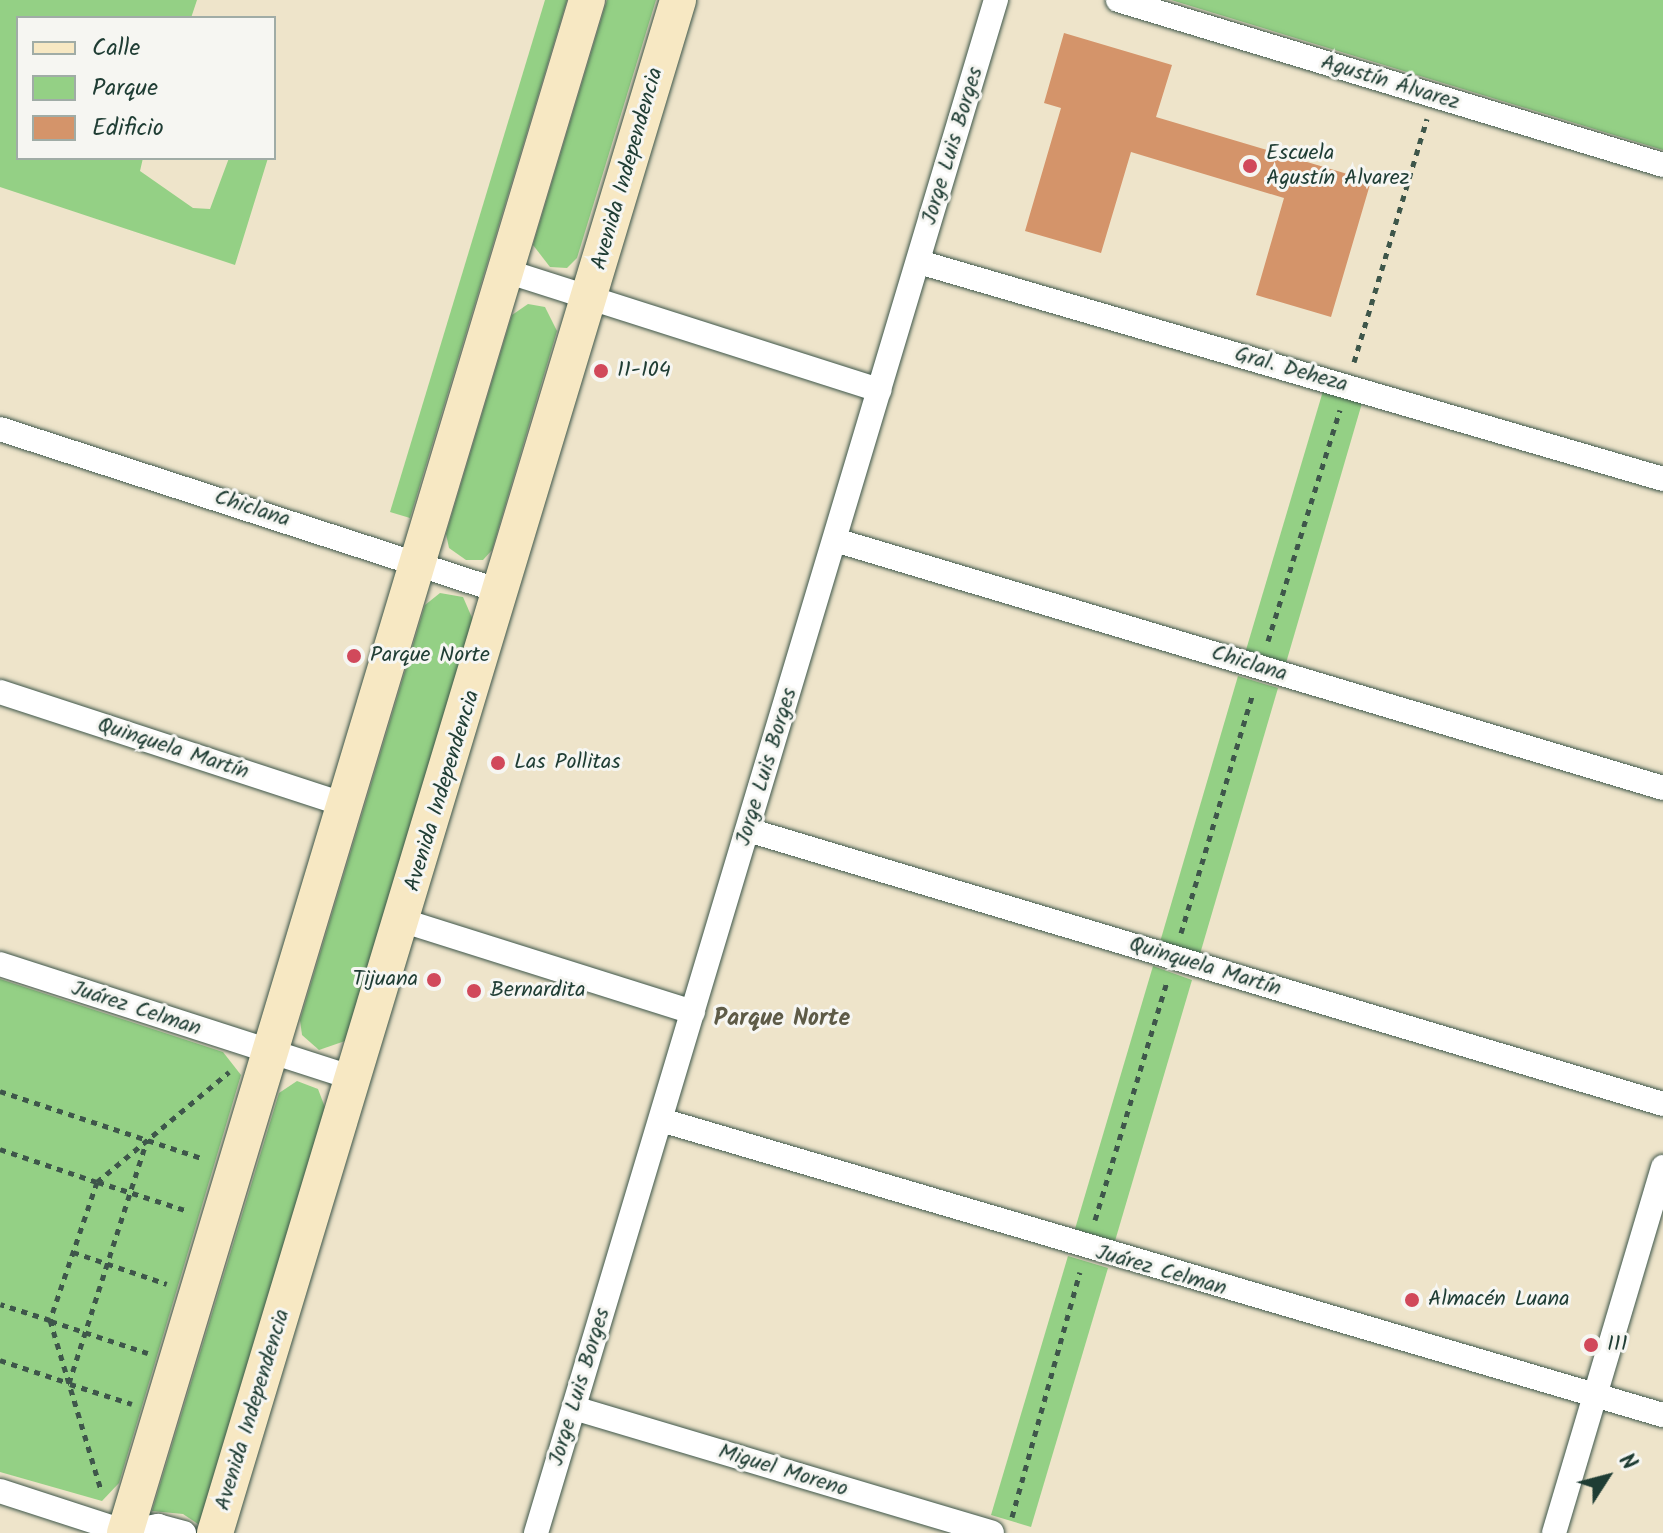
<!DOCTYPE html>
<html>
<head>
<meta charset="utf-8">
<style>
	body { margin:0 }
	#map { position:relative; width:1663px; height:1533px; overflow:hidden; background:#eee4ca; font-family:Kalam,sans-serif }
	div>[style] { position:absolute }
	.green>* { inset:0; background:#94d085 }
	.building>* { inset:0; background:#d4946a }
	.path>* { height:5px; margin-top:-2.5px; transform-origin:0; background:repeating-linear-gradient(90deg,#3e564a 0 6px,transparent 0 12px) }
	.roads { filter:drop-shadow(0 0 2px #3e564a) drop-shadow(0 0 2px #3e564a) }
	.street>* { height:24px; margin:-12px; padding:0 12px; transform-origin:12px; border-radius:12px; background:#fff }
	.secondary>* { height:36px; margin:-18px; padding:0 18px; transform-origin:18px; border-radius:18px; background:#f7e8c3 }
	.dots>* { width:22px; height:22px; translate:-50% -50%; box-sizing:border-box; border:4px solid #f6f6f2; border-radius:50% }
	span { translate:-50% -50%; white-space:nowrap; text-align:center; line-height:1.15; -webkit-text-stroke:6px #f6f6f2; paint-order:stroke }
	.street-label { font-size:22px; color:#1f3d34 }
	.poi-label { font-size:22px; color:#1f3d34 }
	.left { translate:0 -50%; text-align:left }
	.right { translate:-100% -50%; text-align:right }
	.neighbourhood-label { font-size:24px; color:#5e5b47; font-weight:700 }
	.legend { position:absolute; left:16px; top:16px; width:260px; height:144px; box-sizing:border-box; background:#f6f6f2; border:2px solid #a0aca6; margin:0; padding:10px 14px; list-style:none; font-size:24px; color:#1f3d34 }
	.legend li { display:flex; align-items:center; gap:16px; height:40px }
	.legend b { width:40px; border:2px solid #a0aca6 }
	.north { position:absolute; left:1567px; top:1437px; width:80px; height:80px; -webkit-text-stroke:6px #f6f6f2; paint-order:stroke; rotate:54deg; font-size:22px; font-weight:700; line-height:32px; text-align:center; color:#1f3d34 }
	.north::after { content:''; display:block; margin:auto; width:28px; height:36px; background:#1f3d34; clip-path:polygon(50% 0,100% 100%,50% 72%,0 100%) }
</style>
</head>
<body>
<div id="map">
	<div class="green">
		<div style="clip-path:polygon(0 0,197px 0,191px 18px,18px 18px,18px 158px,143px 158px,140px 171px,193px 208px,210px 209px,229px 158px,268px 158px,235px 265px,0 187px)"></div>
		<div style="clip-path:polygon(545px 0,567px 0,410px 518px,390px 512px)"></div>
		<div style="clip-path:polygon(607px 0,656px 0,577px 258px,567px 268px,550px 267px,533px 245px)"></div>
		<div style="clip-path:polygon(1171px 0,1663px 0,1663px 150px)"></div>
		<div style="clip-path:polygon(528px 304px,545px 307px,557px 331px,492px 550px,483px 560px,466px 560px,449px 548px,446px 534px,512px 315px)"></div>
		<div style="clip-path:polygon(1323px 391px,1362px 403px,1286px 663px,1246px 650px)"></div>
		<div style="clip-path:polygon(440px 593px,463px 597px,473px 620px,345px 1041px,319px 1050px,302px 1035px,300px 1020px,425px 605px)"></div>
		<div style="clip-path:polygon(1238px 676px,1278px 688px,1200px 954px,1160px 942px)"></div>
		<div style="clip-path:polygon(1153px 966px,1192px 980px,1115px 1241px,1075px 1229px)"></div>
		<div style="clip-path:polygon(0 979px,223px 1052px,241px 1075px,119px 1483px,102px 1501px,0 1472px)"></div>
		<div style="clip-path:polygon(297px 1081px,318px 1089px,326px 1110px,201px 1526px,183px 1514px,152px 1511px,279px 1093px)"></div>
		<div style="clip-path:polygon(1068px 1256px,1108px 1268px,1031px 1527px,991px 1515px)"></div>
	</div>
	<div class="building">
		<div style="clip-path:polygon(1064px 33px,1172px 65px,1156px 117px,1371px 181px,1331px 317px,1256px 295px,1284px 198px,1131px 152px,1101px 253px,1025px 231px,1061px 108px,1044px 103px)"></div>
	</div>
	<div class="path">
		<div style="left:1354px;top:362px;width:254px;rotate:-73.3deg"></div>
		<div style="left:1268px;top:641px;width:242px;rotate:-72.7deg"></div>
		<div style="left:1181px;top:933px;width:251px;rotate:-73.3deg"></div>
		<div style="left:0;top:1091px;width:215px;rotate:18.4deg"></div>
		<div style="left:0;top:1149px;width:102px;rotate:18.8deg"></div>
		<div style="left:97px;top:1182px;width:146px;rotate:108.8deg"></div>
		<div style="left:50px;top:1320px;width:52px;rotate:-162.3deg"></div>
		<div style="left:97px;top:1182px;width:172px;rotate:-39.8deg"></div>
		<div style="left:98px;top:1182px;width:95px;rotate:17.9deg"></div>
		<div style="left:1095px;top:1220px;width:250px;rotate:-73.2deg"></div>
		<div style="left:73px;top:1252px;width:99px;rotate:18.8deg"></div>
		<div style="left:50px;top:1320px;width:177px;rotate:73.3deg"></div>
		<div style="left:51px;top:1321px;width:102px;rotate:18.3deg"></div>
		<div style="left:0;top:1360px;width:73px;rotate:18.4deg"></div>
		<div style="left:69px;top:1383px;width:255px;rotate:-72.2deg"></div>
		<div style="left:70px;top:1384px;width:65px;rotate:17.9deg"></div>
		<div style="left:1012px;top:1517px;width:254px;rotate:-74.5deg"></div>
	</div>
	<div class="roads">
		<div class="street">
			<div style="left:1118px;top:0;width:569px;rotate:16.84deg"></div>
			<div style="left:919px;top:262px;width:775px;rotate:16.26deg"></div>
			<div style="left:506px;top:271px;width:392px;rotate:17.7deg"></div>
			<div style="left:0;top:429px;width:529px;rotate:17.96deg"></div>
			<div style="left:835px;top:540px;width:864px;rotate:16.67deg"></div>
			<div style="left:0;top:692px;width:364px;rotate:18.1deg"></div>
			<div style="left:748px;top:830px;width:955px;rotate:16.67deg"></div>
			<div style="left:404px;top:921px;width:303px;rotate:17.5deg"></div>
			<div style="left:0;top:964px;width:372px;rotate:17.9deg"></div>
			<div style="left:661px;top:1120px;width:1045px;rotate:16.41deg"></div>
			<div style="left:574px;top:1408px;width:436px;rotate:16.6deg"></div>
			<div style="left:0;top:1491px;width:133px;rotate:18deg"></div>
			<div style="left:126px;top:1532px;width:33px;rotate:-11deg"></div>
			<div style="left:158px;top:1526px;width:27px;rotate:15deg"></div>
			<div style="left:536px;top:1533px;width:1601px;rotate:-73.3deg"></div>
			<div style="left:1554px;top:1533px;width:382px;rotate:-73.4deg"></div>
		</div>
		<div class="secondary">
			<div style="left:125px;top:1533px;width:1601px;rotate:-73.23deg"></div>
			<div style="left:215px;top:1533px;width:1601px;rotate:-73.19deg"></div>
		</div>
	</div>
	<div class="dots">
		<div style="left:1250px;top:166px;background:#d1495b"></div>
		<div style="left:601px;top:371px;background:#d1495b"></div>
		<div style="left:354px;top:656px;background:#d1495b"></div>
		<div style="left:498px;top:763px;background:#d1495b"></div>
		<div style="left:434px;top:980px;background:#d1495b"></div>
		<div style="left:474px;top:991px;background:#d1495b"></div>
		<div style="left:1412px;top:1300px;background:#d1495b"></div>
		<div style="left:1591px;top:1345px;background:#d1495b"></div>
	</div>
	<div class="street-label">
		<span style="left:1390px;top:83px;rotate:17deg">Agustín Álvarez</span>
		<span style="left:953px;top:146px;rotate:-73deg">Jorge Luis Borges</span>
		<span style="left:628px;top:169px;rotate:-74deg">Avenida Independencia</span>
		<span style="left:1291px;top:370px;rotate:16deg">Gral. Deheza</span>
		<span style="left:252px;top:509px;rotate:18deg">Chiclana</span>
		<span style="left:1249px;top:664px;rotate:17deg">Chiclana</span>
		<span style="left:173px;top:749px;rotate:18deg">Quinquela Martín</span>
		<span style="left:767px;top:767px;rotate:-73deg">Jorge Luis Borges</span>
		<span style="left:443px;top:791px;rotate:-73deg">Avenida Independencia</span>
		<span style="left:1205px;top:967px;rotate:17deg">Quinquela Martín</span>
		<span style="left:136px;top:1009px;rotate:18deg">Juárez Celman</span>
		<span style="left:1161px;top:1271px;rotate:16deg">Juárez Celman</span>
		<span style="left:580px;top:1387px;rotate:-73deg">Jorge Luis Borges</span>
		<span style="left:253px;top:1410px;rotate:-73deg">Avenida Independencia</span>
		<span style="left:783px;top:1471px;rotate:17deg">Miguel Moreno</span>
	</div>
	<div class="poi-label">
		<span class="left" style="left:1266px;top:166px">Escuela<br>Agustín Alvarez</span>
		<span class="left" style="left:617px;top:371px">11-104</span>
		<span class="left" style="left:370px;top:656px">Parque Norte</span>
		<span class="left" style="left:514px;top:763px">Las Pollitas</span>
		<span class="right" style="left:418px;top:980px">Tijuana</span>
		<span class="left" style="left:490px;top:991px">Bernardita</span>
		<span class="left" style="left:1428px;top:1300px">Almacén Luana</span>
		<span class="left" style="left:1607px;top:1345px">I11</span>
	</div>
	<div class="neighbourhood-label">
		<span style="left:782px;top:1019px">Parque Norte</span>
	</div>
	<ul class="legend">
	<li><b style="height:10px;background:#f7e8c3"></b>Calle</li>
	<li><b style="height:22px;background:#94d085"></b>Parque</li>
	<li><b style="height:22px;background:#d4946a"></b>Edificio</li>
	</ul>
	<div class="north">N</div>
</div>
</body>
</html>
